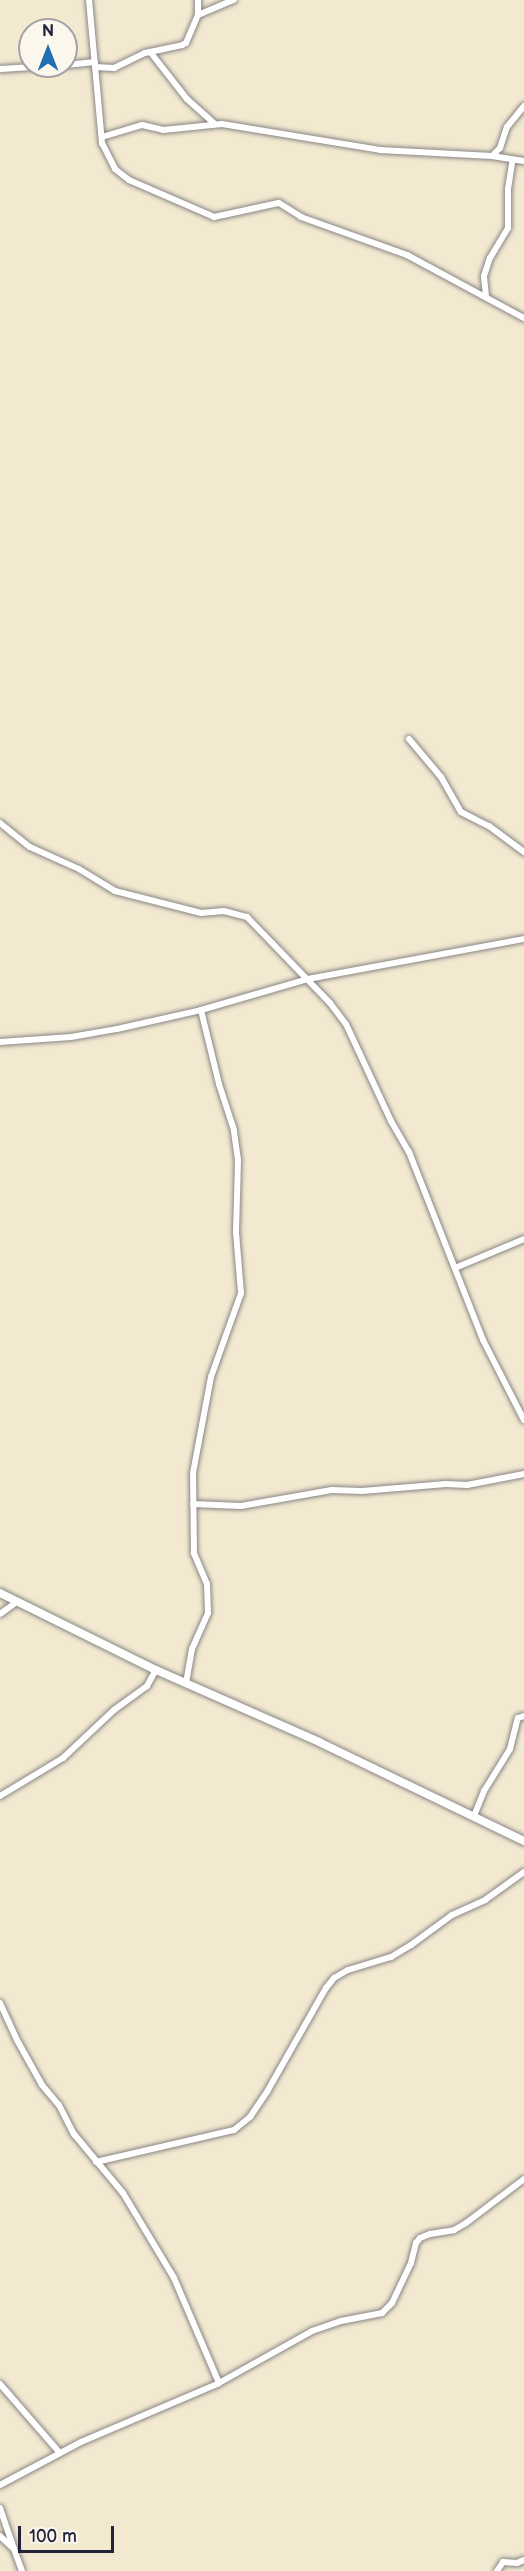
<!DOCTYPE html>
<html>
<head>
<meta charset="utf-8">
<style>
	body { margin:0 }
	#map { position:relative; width:524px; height:2571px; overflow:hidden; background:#f2e9d0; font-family:"Balsamiq Sans",sans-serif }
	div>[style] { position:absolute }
	.roads { filter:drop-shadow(0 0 2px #8a8686) drop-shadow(0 0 2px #8a8686) }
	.street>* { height:6px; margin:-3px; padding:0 3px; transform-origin:3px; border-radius:3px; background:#fff }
	.secondary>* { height:8px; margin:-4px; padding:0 4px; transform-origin:4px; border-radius:4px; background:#fff }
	span { translate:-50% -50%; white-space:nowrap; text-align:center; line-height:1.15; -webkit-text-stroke:4.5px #fbf7ec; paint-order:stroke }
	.north { position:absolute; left:18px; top:18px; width:60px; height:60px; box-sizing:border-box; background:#fbf7ec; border:2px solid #a4a2a5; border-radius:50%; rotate:0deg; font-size:16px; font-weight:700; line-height:24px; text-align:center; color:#22223b }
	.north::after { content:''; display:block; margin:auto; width:21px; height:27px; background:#1f6fb2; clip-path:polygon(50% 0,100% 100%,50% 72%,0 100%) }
	.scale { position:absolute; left:18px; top:2526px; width:96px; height:27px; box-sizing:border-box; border:3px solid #22223b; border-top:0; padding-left:8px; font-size:18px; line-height:21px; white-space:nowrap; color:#22223b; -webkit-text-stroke:4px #fbf7ec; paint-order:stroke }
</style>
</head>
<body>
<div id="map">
	<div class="roads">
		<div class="street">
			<div style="left:89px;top:0;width:144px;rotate:84.8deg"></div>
			<div style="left:102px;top:143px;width:29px;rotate:63deg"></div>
			<div style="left:115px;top:169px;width:18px;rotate:38deg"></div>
			<div style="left:129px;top:180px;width:93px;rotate:23.5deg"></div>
			<div style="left:214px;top:217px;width:66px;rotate:-12.2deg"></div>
			<div style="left:279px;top:203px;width:26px;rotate:32deg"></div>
			<div style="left:301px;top:217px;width:113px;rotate:19.7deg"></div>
			<div style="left:407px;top:255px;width:133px;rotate:28.3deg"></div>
			<div style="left:198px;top:15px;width:39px;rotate:-23deg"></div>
			<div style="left:151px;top:53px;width:58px;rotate:52deg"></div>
			<div style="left:187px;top:99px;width:36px;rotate:42deg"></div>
			<div style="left:66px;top:65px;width:29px;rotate:-6deg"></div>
			<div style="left:95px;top:67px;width:19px;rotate:3deg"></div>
			<div style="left:114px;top:68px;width:34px;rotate:-26deg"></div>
			<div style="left:145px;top:53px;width:38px;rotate:-12deg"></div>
			<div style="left:182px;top:45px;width:4px;rotate:-27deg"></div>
			<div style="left:186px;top:43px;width:30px;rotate:-67deg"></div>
			<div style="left:198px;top:15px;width:15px;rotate:-90deg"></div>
			<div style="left:0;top:69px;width:49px;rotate:-3.5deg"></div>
			<div style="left:102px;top:137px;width:42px;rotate:-16.7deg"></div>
			<div style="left:142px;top:125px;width:22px;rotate:13deg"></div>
			<div style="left:163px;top:130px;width:59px;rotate:-5.8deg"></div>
			<div style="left:222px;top:124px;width:160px;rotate:9.3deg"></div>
			<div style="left:380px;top:150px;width:112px;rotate:3.1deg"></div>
			<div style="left:492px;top:156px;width:32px;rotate:9deg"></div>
			<div style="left:492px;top:156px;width:11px;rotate:-45deg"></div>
			<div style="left:500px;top:148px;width:22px;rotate:-72deg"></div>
			<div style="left:507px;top:127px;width:27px;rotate:-51deg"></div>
			<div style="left:486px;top:296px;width:20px;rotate:-96deg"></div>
			<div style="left:484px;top:276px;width:19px;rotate:-72deg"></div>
			<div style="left:490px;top:258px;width:35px;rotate:-59deg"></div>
			<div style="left:508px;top:228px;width:39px;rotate:-90deg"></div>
			<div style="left:508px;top:189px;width:30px;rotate:-81deg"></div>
			<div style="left:409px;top:739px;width:50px;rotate:49.9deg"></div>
			<div style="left:441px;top:777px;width:40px;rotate:60.3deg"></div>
			<div style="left:461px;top:812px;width:31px;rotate:27deg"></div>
			<div style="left:489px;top:826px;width:44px;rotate:36.6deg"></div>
			<div style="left:0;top:823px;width:38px;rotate:39deg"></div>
			<div style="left:30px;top:847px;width:54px;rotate:24.2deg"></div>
			<div style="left:79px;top:869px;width:42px;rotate:31.4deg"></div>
			<div style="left:115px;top:891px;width:89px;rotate:14.3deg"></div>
			<div style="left:201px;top:913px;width:23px;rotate:-5deg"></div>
			<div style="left:224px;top:911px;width:24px;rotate:15deg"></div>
			<div style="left:247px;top:917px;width:120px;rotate:46deg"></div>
			<div style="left:330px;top:1003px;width:26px;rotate:53deg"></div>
			<div style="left:346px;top:1024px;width:107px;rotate:65.1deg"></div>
			<div style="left:391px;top:1121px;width:36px;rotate:60deg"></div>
			<div style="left:409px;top:1152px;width:202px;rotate:68.5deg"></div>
			<div style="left:483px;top:1340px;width:90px;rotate:62.9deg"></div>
			<div style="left:0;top:1042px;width:71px;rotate:-4deg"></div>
			<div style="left:71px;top:1037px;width:47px;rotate:-9.9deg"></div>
			<div style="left:117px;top:1029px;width:86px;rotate:-12.7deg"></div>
			<div style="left:201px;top:1010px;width:111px;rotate:-16.2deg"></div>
			<div style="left:308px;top:979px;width:220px;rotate:-10.5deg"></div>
			<div style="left:455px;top:1268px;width:75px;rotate:-22.8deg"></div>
			<div style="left:193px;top:1504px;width:48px;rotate:2.4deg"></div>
			<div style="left:241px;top:1506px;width:92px;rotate:-10deg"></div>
			<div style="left:332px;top:1490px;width:30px;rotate:2deg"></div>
			<div style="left:362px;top:1491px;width:84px;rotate:-4.8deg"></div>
			<div style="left:446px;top:1484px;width:21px;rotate:3deg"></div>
			<div style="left:467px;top:1485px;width:58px;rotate:-10.9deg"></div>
			<div style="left:0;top:1614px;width:22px;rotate:-36deg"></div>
			<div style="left:186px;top:1683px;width:35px;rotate:-80deg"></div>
			<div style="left:192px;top:1649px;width:39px;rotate:-66deg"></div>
			<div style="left:208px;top:1613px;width:29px;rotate:-92deg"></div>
			<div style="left:207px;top:1584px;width:34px;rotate:-113deg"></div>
			<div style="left:194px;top:1553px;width:80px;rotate:-90.7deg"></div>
			<div style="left:193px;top:1473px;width:98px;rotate:-79.4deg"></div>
			<div style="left:211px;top:1377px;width:89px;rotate:-70.3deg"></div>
			<div style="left:241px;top:1293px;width:61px;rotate:-94.7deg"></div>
			<div style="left:236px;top:1232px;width:72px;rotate:-88.4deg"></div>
			<div style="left:238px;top:1160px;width:30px;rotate:-98deg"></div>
			<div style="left:234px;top:1130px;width:48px;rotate:-108.1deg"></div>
			<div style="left:219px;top:1084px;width:76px;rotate:-103.7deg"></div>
			<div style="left:0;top:1796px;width:74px;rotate:-31.1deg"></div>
			<div style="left:63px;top:1758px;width:70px;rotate:-43.3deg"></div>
			<div style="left:114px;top:1710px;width:41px;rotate:-36deg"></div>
			<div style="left:147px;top:1686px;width:18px;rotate:-61deg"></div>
			<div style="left:474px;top:1816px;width:27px;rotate:-68deg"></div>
			<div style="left:484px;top:1791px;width:49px;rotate:-58.2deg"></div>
			<div style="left:510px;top:1749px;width:32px;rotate:-76deg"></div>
			<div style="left:518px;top:1718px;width:6px;rotate:-18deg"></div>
			<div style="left:0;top:2003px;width:41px;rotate:65.3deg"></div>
			<div style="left:17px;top:2040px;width:51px;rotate:60.9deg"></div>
			<div style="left:42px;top:2085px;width:26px;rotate:50deg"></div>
			<div style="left:59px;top:2105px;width:33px;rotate:63deg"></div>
			<div style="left:74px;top:2134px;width:77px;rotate:50.3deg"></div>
			<div style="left:123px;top:2193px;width:99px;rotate:59deg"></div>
			<div style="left:174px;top:2278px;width:114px;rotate:66.8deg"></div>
			<div style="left:96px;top:2162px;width:142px;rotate:-13.1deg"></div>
			<div style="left:234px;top:2130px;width:21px;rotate:-39deg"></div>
			<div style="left:250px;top:2117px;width:32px;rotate:-56deg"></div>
			<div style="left:268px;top:2090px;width:117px;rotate:-60.4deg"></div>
			<div style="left:326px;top:1988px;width:13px;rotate:-51deg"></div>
			<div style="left:334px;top:1978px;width:16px;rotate:-30deg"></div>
			<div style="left:348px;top:1970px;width:45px;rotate:-16.8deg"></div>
			<div style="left:391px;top:1957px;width:23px;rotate:-31deg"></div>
			<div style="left:411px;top:1945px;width:51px;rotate:-36.2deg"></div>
			<div style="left:452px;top:1915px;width:36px;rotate:-24deg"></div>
			<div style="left:485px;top:1900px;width:48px;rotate:-35.7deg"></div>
			<div style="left:0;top:2384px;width:91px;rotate:49deg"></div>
			<div style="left:0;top:2485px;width:92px;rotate:-28deg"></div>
			<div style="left:81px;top:2442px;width:150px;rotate:-23.1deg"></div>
			<div style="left:219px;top:2383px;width:107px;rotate:-29.2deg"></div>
			<div style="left:312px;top:2331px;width:31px;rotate:-19deg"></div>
			<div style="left:341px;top:2321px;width:42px;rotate:-11deg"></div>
			<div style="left:382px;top:2313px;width:14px;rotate:-45deg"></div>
			<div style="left:392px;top:2303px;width:44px;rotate:-64.6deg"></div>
			<div style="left:411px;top:2263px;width:21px;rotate:-76deg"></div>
			<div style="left:416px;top:2243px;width:6px;rotate:-51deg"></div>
			<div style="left:420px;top:2238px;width:11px;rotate:-22deg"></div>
			<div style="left:430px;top:2234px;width:24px;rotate:-9deg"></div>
			<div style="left:454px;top:2230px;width:14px;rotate:-30deg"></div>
			<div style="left:466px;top:2223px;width:73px;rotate:-37.2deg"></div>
			<div style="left:0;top:2508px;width:43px;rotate:71.1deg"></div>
			<div style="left:0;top:2536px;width:19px;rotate:43deg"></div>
			<div style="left:14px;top:2549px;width:23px;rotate:70deg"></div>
			<div style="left:497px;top:2571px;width:11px;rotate:-56deg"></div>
			<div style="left:503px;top:2562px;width:14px;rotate:4deg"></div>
			<div style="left:517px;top:2563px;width:8px;rotate:-23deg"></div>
		</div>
		<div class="secondary">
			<div style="left:0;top:1593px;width:174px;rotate:26.3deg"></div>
			<div style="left:156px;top:1670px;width:178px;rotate:23.8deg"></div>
			<div style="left:319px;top:1742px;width:228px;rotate:25.8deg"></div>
		</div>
	</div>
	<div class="north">N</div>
	<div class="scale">100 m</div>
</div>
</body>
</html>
